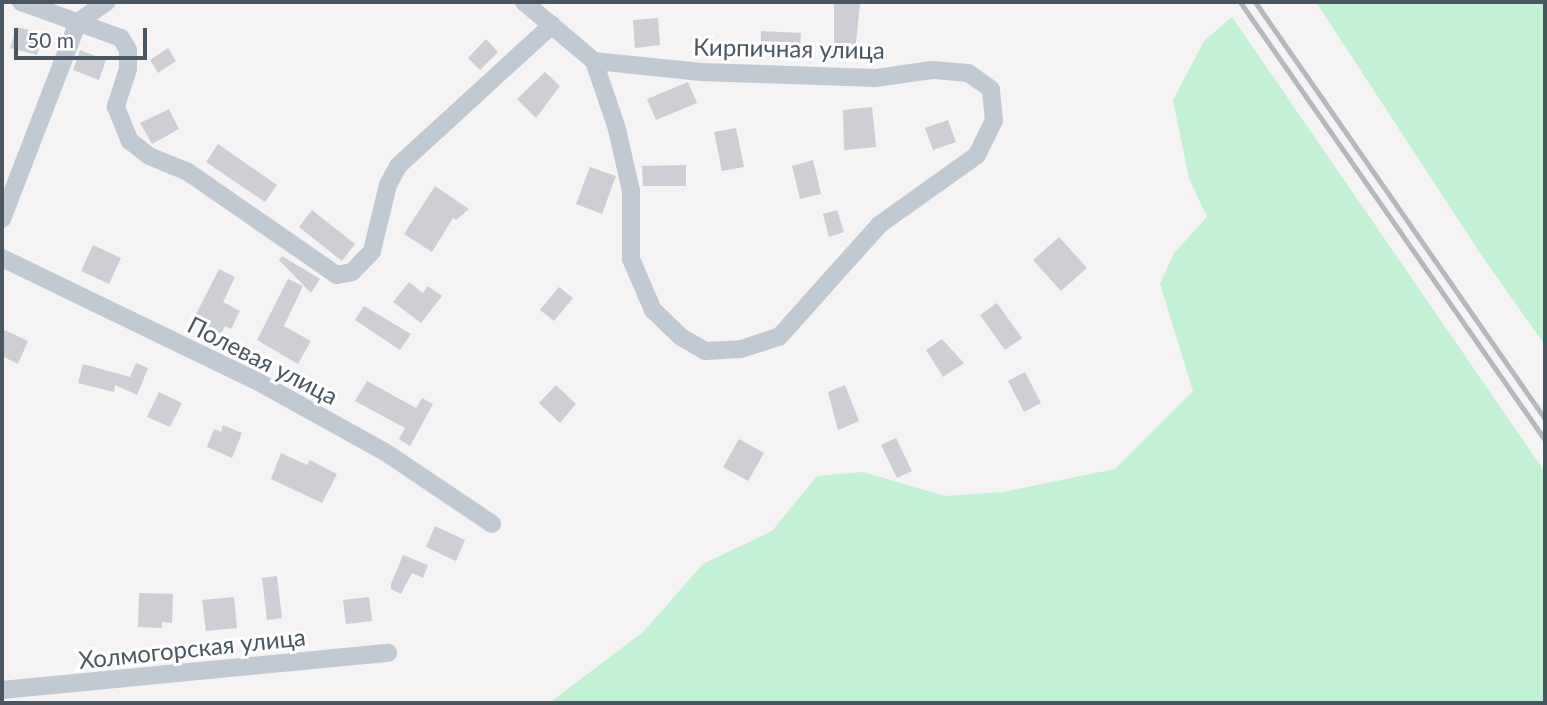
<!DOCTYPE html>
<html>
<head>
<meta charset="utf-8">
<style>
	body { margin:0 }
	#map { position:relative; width:1547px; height:705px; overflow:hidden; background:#f5f3f3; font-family:Lato,sans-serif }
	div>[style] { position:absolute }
	.green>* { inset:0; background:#c3f1d5 }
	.building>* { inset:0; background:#cdcfd5 }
	.minor>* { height:18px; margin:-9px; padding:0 9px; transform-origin:9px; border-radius:9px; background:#c1cad2 }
	.rail>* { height:5px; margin:-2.5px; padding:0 2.5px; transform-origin:2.5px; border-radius:2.5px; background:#b5b8bd }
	span { translate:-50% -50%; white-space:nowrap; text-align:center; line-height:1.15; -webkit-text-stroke:6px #fff; paint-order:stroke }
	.street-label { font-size:24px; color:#4a5661 }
	.frame { position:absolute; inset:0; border:4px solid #4a5661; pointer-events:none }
	.scale { position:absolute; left:14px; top:28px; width:133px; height:32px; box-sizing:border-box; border:4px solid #4a5661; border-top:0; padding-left:9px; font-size:21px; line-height:24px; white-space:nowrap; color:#4a5661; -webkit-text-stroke:5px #fff; paint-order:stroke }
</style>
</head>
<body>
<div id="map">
	<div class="green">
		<div style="clip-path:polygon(1316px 2px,1545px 2px,1545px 345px,1484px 259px)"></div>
		<div style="clip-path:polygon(1232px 17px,1545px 472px,1545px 703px,549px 703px,643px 632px,703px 564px,772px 531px,817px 476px,863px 472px,945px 496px,1003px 492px,1115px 469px,1193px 391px,1160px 284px,1174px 253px,1207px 217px,1189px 178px,1173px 100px,1204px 41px)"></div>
	</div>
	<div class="building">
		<div style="clip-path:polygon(834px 4px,860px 4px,855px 52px,834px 52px)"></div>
		<div style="clip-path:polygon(658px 18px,660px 45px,635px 48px,633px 20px)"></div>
		<div style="clip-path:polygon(17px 27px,44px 34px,37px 55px,10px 48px)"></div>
		<div style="clip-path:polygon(761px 31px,801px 33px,800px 48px,788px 48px,788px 56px,771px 55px,772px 48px,761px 48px)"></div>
		<div style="clip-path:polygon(486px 39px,498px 52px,480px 70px,468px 58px)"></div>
		<div style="clip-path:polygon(168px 48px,176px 61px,158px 73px,150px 60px)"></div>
		<div style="clip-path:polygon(80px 50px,106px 60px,99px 80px,73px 70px)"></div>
		<div style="clip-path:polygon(545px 72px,560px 86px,536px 118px,517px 99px)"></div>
		<div style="clip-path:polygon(688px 82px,697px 103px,656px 120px,647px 99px)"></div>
		<div style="clip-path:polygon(872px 107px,876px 147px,844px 150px,843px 110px)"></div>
		<div style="clip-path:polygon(169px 109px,179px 129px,152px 144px,140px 123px)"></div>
		<div style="clip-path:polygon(948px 120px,956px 142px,933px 150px,925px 128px)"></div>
		<div style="clip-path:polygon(736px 128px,744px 167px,722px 171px,714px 132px)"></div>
		<div style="clip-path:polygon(218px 144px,277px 185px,265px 202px,206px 162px)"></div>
		<div style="clip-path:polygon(813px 160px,821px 194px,800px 199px,792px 166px)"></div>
		<div style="clip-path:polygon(686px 165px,686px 186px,643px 186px,642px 166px)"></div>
		<div style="clip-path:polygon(590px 167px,616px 176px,602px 214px,576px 204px)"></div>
		<div style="clip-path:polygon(435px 186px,469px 209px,456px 220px,453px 218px,432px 252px,404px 234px)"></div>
		<div style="clip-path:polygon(312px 210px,355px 244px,342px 261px,299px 227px)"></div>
		<div style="clip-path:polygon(837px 210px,844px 232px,829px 237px,823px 214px)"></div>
		<div style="clip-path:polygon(1059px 237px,1087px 268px,1061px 291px,1033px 260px)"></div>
		<div style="clip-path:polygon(93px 245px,121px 258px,109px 284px,81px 271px)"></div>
		<div style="clip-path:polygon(282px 256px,320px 279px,311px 293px,279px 260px)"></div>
		<div style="clip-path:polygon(219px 269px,235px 277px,223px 302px,240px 311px,231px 329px,225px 326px,221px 334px,193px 320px)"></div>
		<div style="clip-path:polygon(288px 279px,303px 286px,284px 326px,311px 341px,298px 364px,257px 340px)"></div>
		<div style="clip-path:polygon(409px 282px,423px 293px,428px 286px,442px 296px,421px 323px,393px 302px)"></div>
		<div style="clip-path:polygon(559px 287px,573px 298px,554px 321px,540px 310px)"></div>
		<div style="clip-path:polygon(997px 303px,1022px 338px,1005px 350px,980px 315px)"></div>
		<div style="clip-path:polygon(364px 306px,411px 334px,400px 350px,355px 320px)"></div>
		<div style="clip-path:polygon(2px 329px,28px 341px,18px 364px,2px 356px)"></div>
		<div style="clip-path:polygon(942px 339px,964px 363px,943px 377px,926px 350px)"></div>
		<div style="clip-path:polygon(136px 363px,148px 368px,137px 395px,115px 385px,114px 392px,78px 383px,83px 364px,130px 377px)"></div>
		<div style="clip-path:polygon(1025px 372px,1041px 403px,1024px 412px,1008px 381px)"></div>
		<div style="clip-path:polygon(367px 381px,416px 408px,422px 398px,433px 404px,410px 446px,399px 439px,405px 428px,355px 401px)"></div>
		<div style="clip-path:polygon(556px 385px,576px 404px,560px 423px,539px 403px)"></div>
		<div style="clip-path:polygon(845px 385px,859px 421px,838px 430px,828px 392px)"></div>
		<div style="clip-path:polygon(159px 392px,182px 403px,170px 427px,147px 417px)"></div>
		<div style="clip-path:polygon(223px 425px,242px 433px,232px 458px,207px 447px,214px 429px,221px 432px)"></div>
		<div style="clip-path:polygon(896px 438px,912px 471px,897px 478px,881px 445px)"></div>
		<div style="clip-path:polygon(739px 439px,764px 453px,748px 481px,723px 467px)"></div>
		<div style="clip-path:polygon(281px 453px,307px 465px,310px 460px,337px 474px,322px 503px,271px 479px)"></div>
		<div style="clip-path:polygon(435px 526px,465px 540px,456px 561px,426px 547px)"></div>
		<div style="clip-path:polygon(403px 555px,428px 565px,423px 578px,412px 573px,401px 594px,391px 589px,391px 584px)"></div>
		<div style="clip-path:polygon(277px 576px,282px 618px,267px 620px,262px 578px)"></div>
		<div style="clip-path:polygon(139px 593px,173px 594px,172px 623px,162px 622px,162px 628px,138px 627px)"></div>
		<div style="clip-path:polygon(234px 597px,237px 628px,206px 631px,202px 600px)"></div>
		<div style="clip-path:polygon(369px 597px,372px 621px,346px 624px,343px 600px)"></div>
	</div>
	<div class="minor">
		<div style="left:21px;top:2px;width:106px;rotate:19.8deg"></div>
		<div style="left:121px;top:38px;width:14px;rotate:60deg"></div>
		<div style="left:128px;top:50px;width:19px;rotate:90deg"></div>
		<div style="left:128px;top:69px;width:40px;rotate:108deg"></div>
		<div style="left:116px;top:107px;width:37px;rotate:68deg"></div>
		<div style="left:130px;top:141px;width:24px;rotate:38deg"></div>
		<div style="left:149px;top:156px;width:42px;rotate:22.3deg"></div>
		<div style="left:188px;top:172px;width:181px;rotate:34.7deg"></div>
		<div style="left:337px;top:275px;width:15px;rotate:-11deg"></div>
		<div style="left:352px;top:272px;width:29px;rotate:-46deg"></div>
		<div style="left:372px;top:251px;width:68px;rotate:-76.4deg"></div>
		<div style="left:388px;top:185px;width:21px;rotate:-62deg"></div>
		<div style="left:398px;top:166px;width:209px;rotate:-42.5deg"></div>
		<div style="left:524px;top:2px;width:92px;rotate:40.1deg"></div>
		<div style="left:594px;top:61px;width:72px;rotate:71.3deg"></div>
		<div style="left:617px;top:129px;width:64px;rotate:77.3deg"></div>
		<div style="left:631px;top:191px;width:68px;rotate:90deg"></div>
		<div style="left:631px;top:259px;width:56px;rotate:66.7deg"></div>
		<div style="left:653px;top:310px;width:39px;rotate:44deg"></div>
		<div style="left:681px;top:337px;width:28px;rotate:30deg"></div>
		<div style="left:705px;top:351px;width:36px;rotate:-3deg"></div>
		<div style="left:741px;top:349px;width:40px;rotate:-18deg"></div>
		<div style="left:779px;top:337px;width:150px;rotate:-48.2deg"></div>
		<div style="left:879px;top:225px;width:120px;rotate:-35.5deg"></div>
		<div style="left:977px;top:155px;width:39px;rotate:-64deg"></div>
		<div style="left:994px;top:120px;width:31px;rotate:-96deg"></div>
		<div style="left:991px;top:89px;width:28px;rotate:-145deg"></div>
		<div style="left:968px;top:73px;width:36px;rotate:-175deg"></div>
		<div style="left:932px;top:70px;width:58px;rotate:172deg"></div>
		<div style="left:875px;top:78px;width:174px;rotate:-178deg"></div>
		<div style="left:701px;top:72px;width:108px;rotate:-174.1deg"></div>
		<div style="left:2px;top:219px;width:211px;rotate:-68.9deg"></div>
		<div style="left:78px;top:22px;width:35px;rotate:-35deg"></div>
		<div style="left:2px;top:258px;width:283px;rotate:25.8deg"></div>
		<div style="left:257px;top:381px;width:146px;rotate:29deg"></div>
		<div style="left:385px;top:452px;width:129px;rotate:33.9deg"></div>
		<div style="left:2px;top:690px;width:388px;rotate:-5.5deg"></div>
	</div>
	<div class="rail">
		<div style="left:1240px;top:2px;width:534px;rotate:55.15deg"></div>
		<div style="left:1255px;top:2px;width:508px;rotate:55.18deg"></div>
	</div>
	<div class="street-label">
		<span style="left:789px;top:48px;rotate:1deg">Кирпичная улица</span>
		<span style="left:263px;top:360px;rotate:27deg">Полевая улица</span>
		<span style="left:192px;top:648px;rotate:-6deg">Холмогорская улица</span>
	</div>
	<div class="frame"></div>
	<div class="scale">50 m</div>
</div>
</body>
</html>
